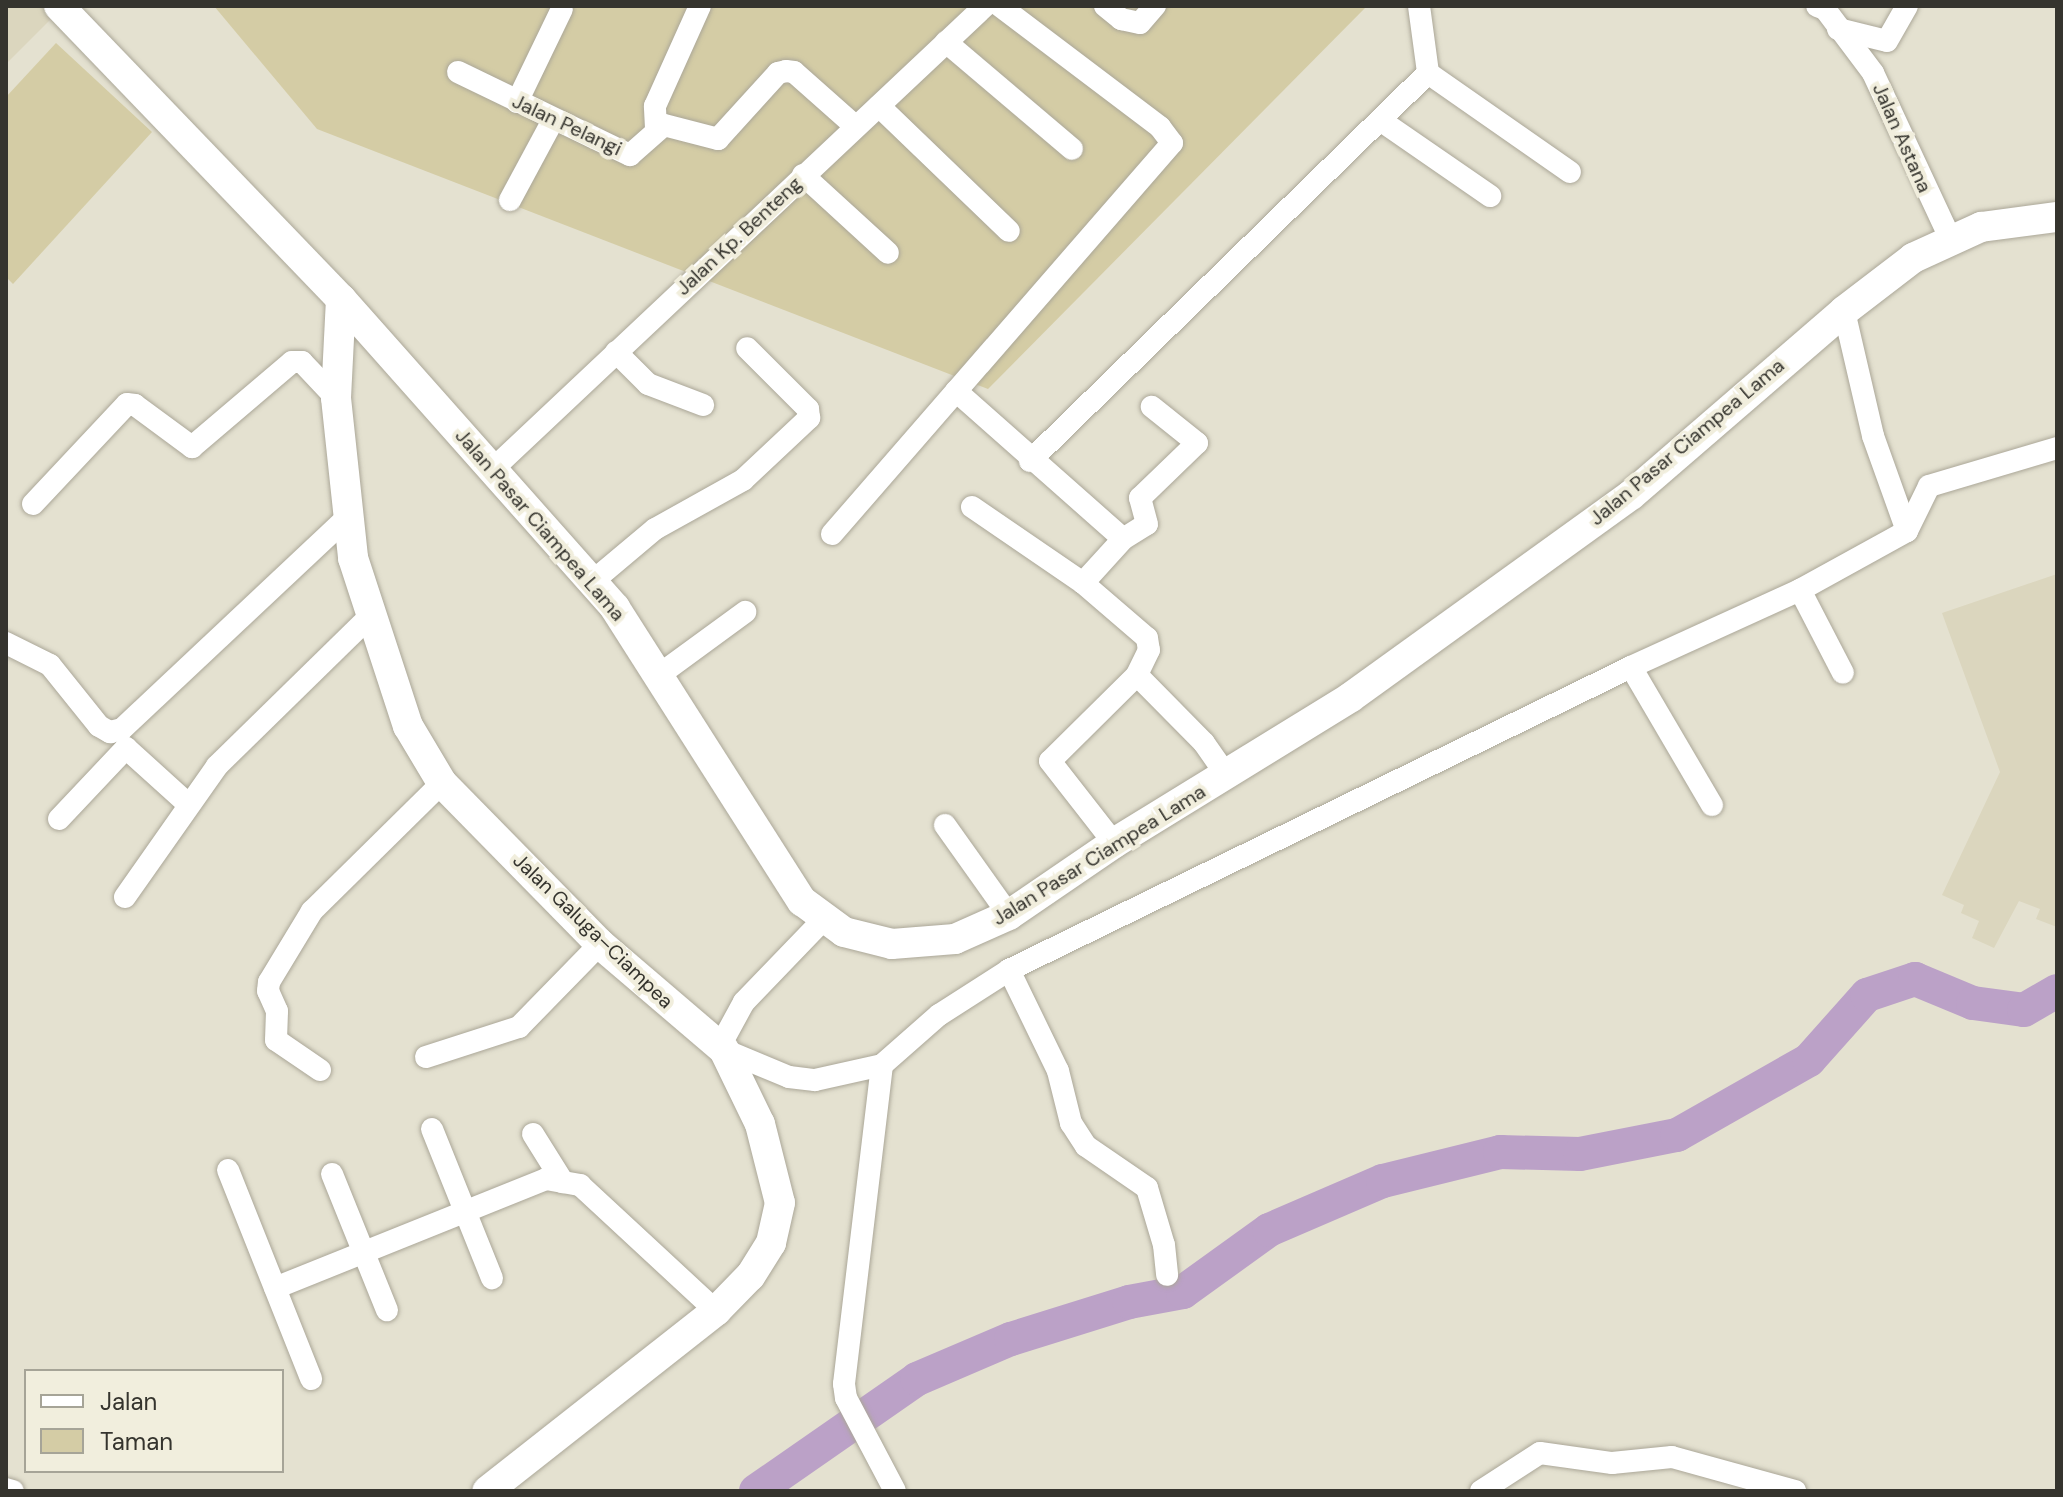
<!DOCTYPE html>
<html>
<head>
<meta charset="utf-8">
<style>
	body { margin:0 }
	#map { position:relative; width:2063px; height:1497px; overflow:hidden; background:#e4e1d0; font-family:"DM Sans",sans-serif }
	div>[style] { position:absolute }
	.built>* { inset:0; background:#dbd6be }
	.green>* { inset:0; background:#d4cca5 }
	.river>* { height:34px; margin:-17px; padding:0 17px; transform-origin:17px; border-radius:17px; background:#bba1c7 }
	.roads { filter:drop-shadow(0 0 2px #aba798) drop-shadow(0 0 2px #aba798) }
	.street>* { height:22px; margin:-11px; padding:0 11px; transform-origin:11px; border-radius:11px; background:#fff }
	.secondary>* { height:30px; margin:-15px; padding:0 15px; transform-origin:15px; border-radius:15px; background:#fff }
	span { translate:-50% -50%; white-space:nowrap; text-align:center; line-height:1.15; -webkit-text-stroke:8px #f1eedd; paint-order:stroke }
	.street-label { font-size:20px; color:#35342e }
	.frame { position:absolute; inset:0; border:8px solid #35342e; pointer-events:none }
	.legend { position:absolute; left:24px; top:1369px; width:260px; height:104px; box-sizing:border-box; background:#f1eedd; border:2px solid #a6a497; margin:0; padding:10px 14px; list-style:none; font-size:24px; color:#35342e }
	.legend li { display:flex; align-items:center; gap:16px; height:40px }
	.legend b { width:40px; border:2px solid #a6a497 }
</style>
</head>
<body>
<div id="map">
	<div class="built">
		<div style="clip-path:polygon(6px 6px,42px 6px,53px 17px,6px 64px)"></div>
		<div style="clip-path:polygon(2057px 574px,2057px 927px,2036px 919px,2040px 909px,2019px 901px,1994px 948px,1972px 938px,1979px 921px,1961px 913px,1964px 905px,1942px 895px,2000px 772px,1942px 613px)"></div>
	</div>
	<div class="green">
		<div style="clip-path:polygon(214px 6px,1367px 6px,988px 389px,317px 129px)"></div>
		<div style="clip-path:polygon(56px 43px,152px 132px,13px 284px,6px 277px,6px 97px)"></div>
	</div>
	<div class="river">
		<div style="left:756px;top:1491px;width:196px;rotate:-34.8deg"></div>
		<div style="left:917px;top:1379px;width:102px;rotate:-23.1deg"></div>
		<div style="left:1011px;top:1339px;width:124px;rotate:-17.4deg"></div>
		<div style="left:1129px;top:1302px;width:55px;rotate:-10.5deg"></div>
		<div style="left:1183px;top:1292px;width:106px;rotate:-35.8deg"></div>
		<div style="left:1269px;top:1230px;width:124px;rotate:-23.3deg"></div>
		<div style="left:1383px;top:1181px;width:121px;rotate:-13.9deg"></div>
		<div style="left:1500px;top:1152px;width:80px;rotate:1.4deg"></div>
		<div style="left:1580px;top:1154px;width:99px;rotate:-11.1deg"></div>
		<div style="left:1677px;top:1135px;width:152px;rotate:-29.6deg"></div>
		<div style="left:1809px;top:1060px;width:87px;rotate:-48.3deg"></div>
		<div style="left:1867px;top:995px;width:51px;rotate:-18.4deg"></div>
		<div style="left:1915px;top:979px;width:63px;rotate:22.5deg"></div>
		<div style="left:1973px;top:1003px;width:51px;rotate:7.8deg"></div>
		<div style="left:2024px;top:1010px;width:38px;rotate:-30deg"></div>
	</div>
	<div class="roads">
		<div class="street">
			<div style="left:1105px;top:6px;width:21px;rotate:39deg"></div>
			<div style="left:1121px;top:19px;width:19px;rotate:12deg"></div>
			<div style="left:1140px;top:23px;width:23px;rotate:-49deg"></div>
			<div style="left:1419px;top:6px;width:68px;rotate:82.3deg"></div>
			<div style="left:1428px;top:73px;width:173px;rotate:34.9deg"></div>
			<div style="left:1817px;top:6px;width:9px;rotate:21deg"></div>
			<div style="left:1825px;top:9px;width:80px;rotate:53.1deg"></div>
			<div style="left:1873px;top:73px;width:182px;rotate:65deg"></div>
			<div style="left:1838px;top:29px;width:50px;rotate:13.8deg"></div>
			<div style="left:1887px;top:41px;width:40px;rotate:-60.3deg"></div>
			<div style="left:946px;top:42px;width:165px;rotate:40.3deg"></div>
			<div style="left:458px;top:72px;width:191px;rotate:25.8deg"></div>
			<div style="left:630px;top:155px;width:45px;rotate:-41.4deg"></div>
			<div style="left:664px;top:125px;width:56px;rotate:14.5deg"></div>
			<div style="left:718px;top:139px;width:89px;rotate:-47.7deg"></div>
			<div style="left:778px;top:73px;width:8px;rotate:-14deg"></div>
			<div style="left:786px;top:71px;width:8px;rotate:7deg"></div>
			<div style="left:794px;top:72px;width:81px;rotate:41.5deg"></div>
			<div style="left:517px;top:102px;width:103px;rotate:-64.2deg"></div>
			<div style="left:879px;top:106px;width:180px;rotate:43.9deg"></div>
			<div style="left:1380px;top:120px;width:134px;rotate:34.6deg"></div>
			<div style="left:656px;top:128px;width:22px;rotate:-93deg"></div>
			<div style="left:655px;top:106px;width:110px;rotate:-65.8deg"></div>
			<div style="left:803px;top:175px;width:115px;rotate:42.5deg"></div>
			<div style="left:510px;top:200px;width:91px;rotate:-61.7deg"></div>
			<div style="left:1844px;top:311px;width:128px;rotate:76.9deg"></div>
			<div style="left:1873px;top:436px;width:101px;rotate:70.3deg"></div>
			<div style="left:616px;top:352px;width:45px;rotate:45deg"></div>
			<div style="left:648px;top:384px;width:59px;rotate:20.9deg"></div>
			<div style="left:956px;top:391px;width:223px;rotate:41.5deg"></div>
			<div style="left:1030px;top:461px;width:556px;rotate:-44.27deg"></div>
			<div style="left:494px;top:468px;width:674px;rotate:-43.26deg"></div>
			<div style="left:33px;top:504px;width:137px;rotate:-46.8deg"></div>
			<div style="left:127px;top:404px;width:8px;rotate:7deg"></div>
			<div style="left:135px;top:405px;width:71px;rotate:36.4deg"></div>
			<div style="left:192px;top:447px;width:131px;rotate:-40.4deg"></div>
			<div style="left:292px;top:362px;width:10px"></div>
			<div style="left:302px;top:362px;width:50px;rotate:46.6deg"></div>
			<div style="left:972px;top:507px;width:135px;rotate:34.4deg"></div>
			<div style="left:1083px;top:583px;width:84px;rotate:40.7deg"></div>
			<div style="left:1147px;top:638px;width:12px;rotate:81deg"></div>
			<div style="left:1149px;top:650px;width:28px;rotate:116deg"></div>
			<div style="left:1137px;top:675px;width:122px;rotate:135.3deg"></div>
			<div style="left:1050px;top:761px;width:104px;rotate:52deg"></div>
			<div style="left:832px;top:534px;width:518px;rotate:-48.99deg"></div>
			<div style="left:1172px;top:143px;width:20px;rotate:-127deg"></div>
			<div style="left:1160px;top:127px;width:201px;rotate:-142.9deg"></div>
			<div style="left:593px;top:581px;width:81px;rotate:-40deg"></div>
			<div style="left:655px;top:529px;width:101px;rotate:-29.1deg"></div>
			<div style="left:743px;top:480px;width:91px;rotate:-43.2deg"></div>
			<div style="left:809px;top:418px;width:9px;rotate:-96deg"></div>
			<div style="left:808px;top:409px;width:86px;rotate:-135deg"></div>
			<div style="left:1083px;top:583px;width:59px;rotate:-47.7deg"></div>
			<div style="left:1123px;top:539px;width:28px;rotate:-32deg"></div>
			<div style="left:1147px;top:524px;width:27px;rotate:-105deg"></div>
			<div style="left:1140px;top:498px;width:79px;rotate:-44deg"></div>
			<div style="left:1197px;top:443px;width:58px;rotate:-141.3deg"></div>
			<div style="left:1800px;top:590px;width:93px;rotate:62.6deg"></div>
			<div style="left:6px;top:643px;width:49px;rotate:26.6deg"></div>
			<div style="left:50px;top:665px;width:78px;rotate:51.2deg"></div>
			<div style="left:99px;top:726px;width:13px;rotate:29deg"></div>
			<div style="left:110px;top:732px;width:12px;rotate:-14deg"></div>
			<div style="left:122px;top:729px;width:308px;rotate:-43.2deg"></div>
			<div style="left:1631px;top:667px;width:160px;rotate:59.6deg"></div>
			<div style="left:659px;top:675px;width:107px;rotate:-36.2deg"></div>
			<div style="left:1137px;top:675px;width:95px;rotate:45.4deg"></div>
			<div style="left:1204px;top:743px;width:40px;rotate:55.1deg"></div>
			<div style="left:59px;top:819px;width:98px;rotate:-46.7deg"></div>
			<div style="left:126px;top:748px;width:84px;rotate:42.1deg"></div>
			<div style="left:945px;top:825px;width:110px;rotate:54.6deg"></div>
			<div style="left:125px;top:897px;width:160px;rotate:-54.9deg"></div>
			<div style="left:217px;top:766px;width:214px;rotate:-44.4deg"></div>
			<div style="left:1009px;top:970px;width:112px;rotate:64.1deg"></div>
			<div style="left:1058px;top:1071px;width:54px;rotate:76deg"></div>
			<div style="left:1071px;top:1123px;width:27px;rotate:57deg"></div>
			<div style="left:1086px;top:1146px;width:74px;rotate:34.5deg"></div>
			<div style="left:1147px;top:1188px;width:59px;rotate:73.4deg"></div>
			<div style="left:1164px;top:1245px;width:30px;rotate:84deg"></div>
			<div style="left:720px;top:1046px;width:50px;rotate:-61.4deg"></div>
			<div style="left:744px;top:1002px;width:114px;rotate:-46.1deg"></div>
			<div style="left:724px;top:1050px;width:70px;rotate:22.6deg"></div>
			<div style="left:789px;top:1077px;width:26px;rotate:7deg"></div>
			<div style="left:815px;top:1080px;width:69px;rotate:-12.6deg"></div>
			<div style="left:882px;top:1065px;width:76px;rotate:-41.3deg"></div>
			<div style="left:939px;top:1015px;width:83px;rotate:-32.7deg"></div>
			<div style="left:1009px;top:970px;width:692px;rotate:-25.97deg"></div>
			<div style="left:1631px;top:667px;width:186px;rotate:-24.5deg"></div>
			<div style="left:1800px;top:590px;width:122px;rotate:-28.9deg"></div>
			<div style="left:1907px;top:531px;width:50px;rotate:-63.9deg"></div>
			<div style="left:1929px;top:486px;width:134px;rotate:-16.5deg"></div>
			<div style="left:426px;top:1057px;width:98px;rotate:-17.9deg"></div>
			<div style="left:519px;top:1027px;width:116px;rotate:-45.7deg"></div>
			<div style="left:882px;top:1065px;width:321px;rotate:96.8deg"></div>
			<div style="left:844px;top:1384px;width:14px;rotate:82deg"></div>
			<div style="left:846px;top:1398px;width:105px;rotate:62.2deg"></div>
			<div style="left:320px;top:1070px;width:53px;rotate:-145.7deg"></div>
			<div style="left:276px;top:1040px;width:29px;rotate:-88deg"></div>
			<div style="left:277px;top:1011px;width:22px;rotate:-114deg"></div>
			<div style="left:268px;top:991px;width:9px;rotate:-84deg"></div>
			<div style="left:269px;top:982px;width:83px;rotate:-58.8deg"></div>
			<div style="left:312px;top:911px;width:182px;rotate:-44.6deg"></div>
			<div style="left:432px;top:1129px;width:161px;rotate:68.1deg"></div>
			<div style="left:533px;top:1134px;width:57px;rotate:58deg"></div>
			<div style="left:228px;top:1170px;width:225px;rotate:68.3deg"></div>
			<div style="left:332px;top:1174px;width:147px;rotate:68deg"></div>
			<div style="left:275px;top:1288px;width:292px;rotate:-21.9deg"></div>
			<div style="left:546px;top:1179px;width:35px;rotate:10deg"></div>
			<div style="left:580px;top:1185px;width:185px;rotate:42.8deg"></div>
			<div style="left:6px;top:1489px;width:7px;rotate:16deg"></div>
			<div style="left:1481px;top:1491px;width:70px;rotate:-32.8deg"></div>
			<div style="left:1540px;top:1453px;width:73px;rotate:7.9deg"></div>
			<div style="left:1612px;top:1463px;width:60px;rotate:-5.7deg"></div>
			<div style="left:1672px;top:1457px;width:128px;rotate:15.5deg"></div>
		</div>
		<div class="secondary">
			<div style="left:59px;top:6px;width:407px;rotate:46.1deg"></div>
			<div style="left:341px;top:299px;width:413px;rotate:48.4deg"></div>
			<div style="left:615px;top:608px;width:348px;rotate:57.5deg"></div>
			<div style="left:802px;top:901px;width:52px;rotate:36.4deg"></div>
			<div style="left:844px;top:932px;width:49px;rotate:14deg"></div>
			<div style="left:892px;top:944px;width:63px;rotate:-4.5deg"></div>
			<div style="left:955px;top:939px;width:59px;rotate:-24deg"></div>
			<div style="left:1009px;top:915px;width:127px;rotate:-34.4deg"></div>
			<div style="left:1114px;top:843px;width:278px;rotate:-31.6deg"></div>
			<div style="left:1351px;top:697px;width:345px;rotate:-35.8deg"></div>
			<div style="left:1631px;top:495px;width:281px;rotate:-40.8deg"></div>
			<div style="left:1844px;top:311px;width:87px;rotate:-37.5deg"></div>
			<div style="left:1913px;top:258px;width:75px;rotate:-24.5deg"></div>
			<div style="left:1981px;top:227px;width:77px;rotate:-7.5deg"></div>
			<div style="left:341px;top:299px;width:99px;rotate:92.9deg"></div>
			<div style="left:336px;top:398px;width:161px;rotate:83.9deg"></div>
			<div style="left:353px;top:558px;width:177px;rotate:71.9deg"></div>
			<div style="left:408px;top:726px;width:66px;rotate:59.2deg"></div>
			<div style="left:442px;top:783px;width:226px;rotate:45.5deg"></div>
			<div style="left:600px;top:944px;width:163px;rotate:40.5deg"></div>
			<div style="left:724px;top:1050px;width:82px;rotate:64.1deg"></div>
			<div style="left:760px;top:1124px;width:81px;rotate:75.8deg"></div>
			<div style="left:780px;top:1203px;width:41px;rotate:102.7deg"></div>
			<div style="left:771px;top:1243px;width:39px;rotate:122deg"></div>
			<div style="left:750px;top:1276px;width:49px;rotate:134.2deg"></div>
			<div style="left:716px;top:1311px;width:291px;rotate:141.8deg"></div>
		</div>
	</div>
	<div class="street-label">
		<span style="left:567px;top:125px;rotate:25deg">Jalan Pelangi</span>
		<span style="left:1902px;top:138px;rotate:66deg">Jalan Astana</span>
		<span style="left:739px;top:236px;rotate:-43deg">Jalan Kp. Benteng</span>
		<span style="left:1687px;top:442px;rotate:-40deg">Jalan Pasar Ciampea Lama</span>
		<span style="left:540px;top:525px;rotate:49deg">Jalan Pasar Ciampea Lama</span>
		<span style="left:1099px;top:855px;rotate:-32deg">Jalan Pasar Ciampea Lama</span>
		<span style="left:593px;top:931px;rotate:44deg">Jalan Galuga–Ciampea</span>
	</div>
	<div class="frame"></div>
	<ul class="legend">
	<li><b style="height:10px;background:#fff"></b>Jalan</li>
	<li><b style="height:22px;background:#d4cca5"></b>Taman</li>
	</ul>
</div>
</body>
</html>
